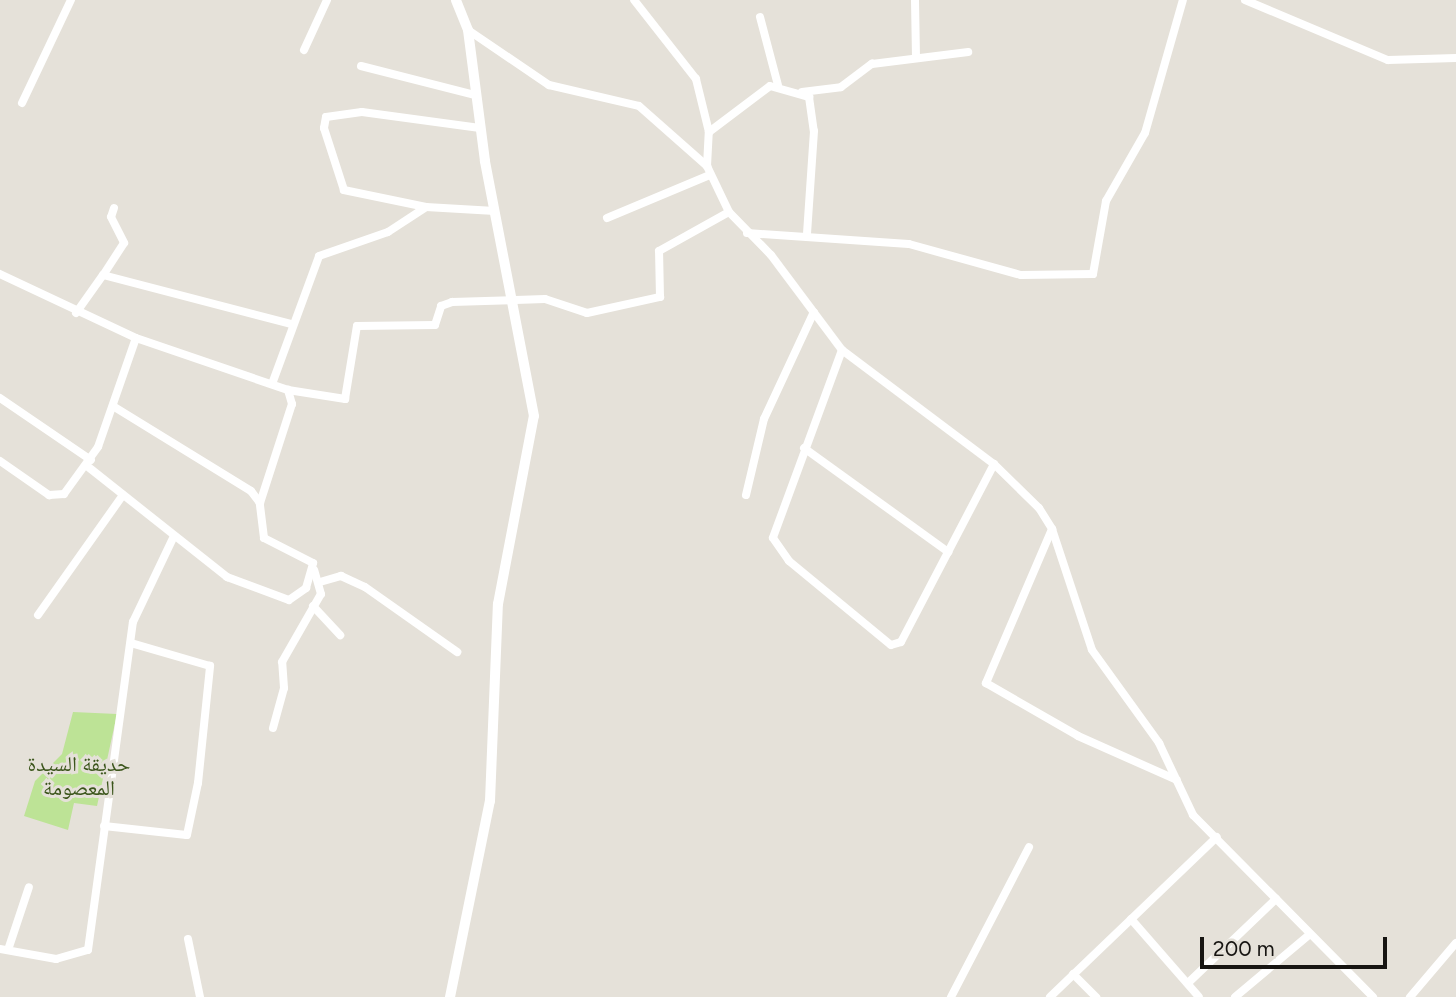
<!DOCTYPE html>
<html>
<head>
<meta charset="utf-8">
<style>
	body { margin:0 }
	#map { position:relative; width:1456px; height:997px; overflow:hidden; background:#e5e1d9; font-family:Figtree,"Noto Naskh Arabic",sans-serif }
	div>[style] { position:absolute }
	.green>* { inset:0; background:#bde396 }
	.minor>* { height:8px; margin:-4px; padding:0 4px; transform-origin:4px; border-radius:4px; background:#fff }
	.tertiary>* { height:10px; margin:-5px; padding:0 5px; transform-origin:5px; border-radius:5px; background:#fff }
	span { translate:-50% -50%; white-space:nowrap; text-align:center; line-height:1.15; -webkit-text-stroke:6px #e5e1d9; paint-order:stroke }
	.park-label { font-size:21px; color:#3b551b }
	.scale { position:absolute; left:1200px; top:937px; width:187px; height:32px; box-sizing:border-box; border:4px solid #171512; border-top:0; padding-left:9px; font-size:21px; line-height:24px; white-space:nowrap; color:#171512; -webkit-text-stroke:5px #e5e1d9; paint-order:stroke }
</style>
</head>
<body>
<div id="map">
	<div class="green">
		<div style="clip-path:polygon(73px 712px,117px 714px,97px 806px,74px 803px,68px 830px,24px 816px,35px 781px,62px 754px)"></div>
	</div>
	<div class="minor">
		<div style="left:915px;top:0;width:57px;rotate:89deg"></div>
		<div style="left:1245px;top:0;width:155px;rotate:22.8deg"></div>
		<div style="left:1388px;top:60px;width:68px;rotate:-1.7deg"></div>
		<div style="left:760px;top:17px;width:70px;rotate:75.2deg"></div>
		<div style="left:468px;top:30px;width:98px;rotate:34.2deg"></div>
		<div style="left:549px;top:85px;width:92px;rotate:13.1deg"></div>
		<div style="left:639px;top:106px;width:91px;rotate:41.4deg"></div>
		<div style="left:707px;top:166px;width:34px;rotate:-87deg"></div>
		<div style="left:709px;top:132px;width:55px;rotate:-103.8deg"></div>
		<div style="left:696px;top:79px;width:100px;rotate:-128.1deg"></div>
		<div style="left:304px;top:50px;width:55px;rotate:-65.3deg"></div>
		<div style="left:361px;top:66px;width:118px;rotate:14.3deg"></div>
		<div style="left:802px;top:92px;width:39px;rotate:-7deg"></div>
		<div style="left:841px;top:87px;width:39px;rotate:-37deg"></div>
		<div style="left:872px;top:64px;width:97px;rotate:-7.1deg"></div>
		<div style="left:22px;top:103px;width:114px;rotate:-64.6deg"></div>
		<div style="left:709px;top:132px;width:76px;rotate:-37deg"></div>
		<div style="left:770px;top:86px;width:41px;rotate:15.8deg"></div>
		<div style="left:809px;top:97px;width:34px;rotate:82deg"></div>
		<div style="left:814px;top:131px;width:102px;rotate:93.9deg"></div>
		<div style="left:426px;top:207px;width:84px;rotate:-168.3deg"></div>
		<div style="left:344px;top:190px;width:65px;rotate:-107.9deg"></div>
		<div style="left:324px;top:128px;width:11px;rotate:-80deg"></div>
		<div style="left:326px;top:117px;width:36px;rotate:-8deg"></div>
		<div style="left:362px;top:112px;width:119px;rotate:7.7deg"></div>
		<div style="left:114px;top:208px;width:9px;rotate:108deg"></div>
		<div style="left:111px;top:217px;width:29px;rotate:63deg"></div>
		<div style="left:124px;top:243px;width:38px;rotate:123deg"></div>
		<div style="left:103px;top:275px;width:194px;rotate:14.6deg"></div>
		<div style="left:729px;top:212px;width:60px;rotate:45.7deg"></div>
		<div style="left:771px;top:255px;width:119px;rotate:53.2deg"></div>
		<div style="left:842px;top:350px;width:190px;rotate:36.9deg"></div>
		<div style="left:994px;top:464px;width:63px;rotate:44.4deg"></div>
		<div style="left:1039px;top:508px;width:25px;rotate:58deg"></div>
		<div style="left:1052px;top:529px;width:127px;rotate:71.7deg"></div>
		<div style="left:1092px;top:650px;width:115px;rotate:54.2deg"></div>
		<div style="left:1159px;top:743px;width:80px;rotate:64.7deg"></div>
		<div style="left:1193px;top:815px;width:256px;rotate:45.3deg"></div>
		<div style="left:607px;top:218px;width:112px;rotate:-22.7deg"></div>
		<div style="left:747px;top:233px;width:162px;rotate:3.9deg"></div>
		<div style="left:909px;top:244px;width:116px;rotate:15.5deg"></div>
		<div style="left:1021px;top:275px;width:72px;rotate:-0.8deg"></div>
		<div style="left:1093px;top:274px;width:74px;rotate:-79.9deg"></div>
		<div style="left:1106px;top:201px;width:78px;rotate:-60.2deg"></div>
		<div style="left:1145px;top:133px;width:138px;rotate:-74.1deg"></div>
		<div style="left:0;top:274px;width:150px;rotate:25.2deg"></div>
		<div style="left:136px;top:338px;width:161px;rotate:18.9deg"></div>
		<div style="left:288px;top:390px;width:58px;rotate:9deg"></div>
		<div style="left:345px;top:399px;width:74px;rotate:-80.7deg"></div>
		<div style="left:357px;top:326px;width:78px;rotate:-0.7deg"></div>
		<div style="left:435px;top:325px;width:20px;rotate:-72deg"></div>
		<div style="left:441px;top:306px;width:12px;rotate:-20deg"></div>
		<div style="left:452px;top:302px;width:93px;rotate:-1.8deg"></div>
		<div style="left:545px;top:299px;width:44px;rotate:18.4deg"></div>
		<div style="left:587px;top:313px;width:75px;rotate:-12.4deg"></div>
		<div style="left:660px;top:297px;width:46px;rotate:-91.2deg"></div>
		<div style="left:659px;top:251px;width:80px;rotate:-29.1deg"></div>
		<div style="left:729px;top:212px;width:51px;rotate:-115.6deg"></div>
		<div style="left:76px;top:313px;width:47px;rotate:-54.6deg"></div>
		<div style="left:842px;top:350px;width:200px;rotate:110.2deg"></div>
		<div style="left:773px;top:538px;width:28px;rotate:55deg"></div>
		<div style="left:789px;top:561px;width:132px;rotate:39.5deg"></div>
		<div style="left:891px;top:645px;width:10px;rotate:-17deg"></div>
		<div style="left:901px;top:642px;width:201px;rotate:-62.4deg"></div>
		<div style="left:272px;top:384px;width:136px;rotate:-69.8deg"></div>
		<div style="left:319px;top:256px;width:73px;rotate:-19.2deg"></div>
		<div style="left:388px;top:232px;width:45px;rotate:-33.3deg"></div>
		<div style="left:426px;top:207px;width:69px;rotate:3.3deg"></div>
		<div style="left:0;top:398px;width:110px;rotate:34.3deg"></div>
		<div style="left:804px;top:448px;width:178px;rotate:35.8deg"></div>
		<div style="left:0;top:461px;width:60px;rotate:34.8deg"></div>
		<div style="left:49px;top:495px;width:15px;rotate:-4deg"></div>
		<div style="left:64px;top:494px;width:58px;rotate:-54.1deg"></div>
		<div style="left:98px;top:447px;width:115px;rotate:-70.8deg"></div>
		<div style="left:87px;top:466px;width:179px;rotate:38.4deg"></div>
		<div style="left:227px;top:577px;width:66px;rotate:20.4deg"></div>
		<div style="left:289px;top:600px;width:21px;rotate:-35deg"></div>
		<div style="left:306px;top:588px;width:26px;rotate:-74deg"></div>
		<div style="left:313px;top:563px;width:55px;rotate:-153deg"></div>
		<div style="left:264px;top:538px;width:35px;rotate:-97deg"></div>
		<div style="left:260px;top:503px;width:15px;rotate:-127deg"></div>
		<div style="left:251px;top:491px;width:162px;rotate:-148.4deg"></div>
		<div style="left:746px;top:495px;width:78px;rotate:-76.7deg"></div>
		<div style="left:764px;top:419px;width:118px;rotate:-65deg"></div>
		<div style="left:260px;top:503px;width:104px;rotate:-72.1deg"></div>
		<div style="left:292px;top:404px;width:15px;rotate:-106deg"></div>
		<div style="left:1052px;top:529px;width:168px;rotate:113.2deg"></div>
		<div style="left:986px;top:683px;width:106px;rotate:29.9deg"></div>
		<div style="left:1078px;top:736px;width:108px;rotate:24deg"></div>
		<div style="left:320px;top:582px;width:22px;rotate:-16deg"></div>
		<div style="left:341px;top:576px;width:26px;rotate:25deg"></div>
		<div style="left:365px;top:587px;width:113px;rotate:35.2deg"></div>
		<div style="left:313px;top:606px;width:40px;rotate:47deg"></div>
		<div style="left:38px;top:615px;width:147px;rotate:-54.7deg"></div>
		<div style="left:273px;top:728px;width:41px;rotate:-74.6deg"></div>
		<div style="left:284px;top:688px;width:26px;rotate:-94deg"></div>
		<div style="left:282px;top:662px;width:78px;rotate:-60.2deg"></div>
		<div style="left:321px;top:594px;width:25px;rotate:-106deg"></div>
		<div style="left:104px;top:826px;width:83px;rotate:6.2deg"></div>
		<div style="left:187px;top:835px;width:53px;rotate:-78.1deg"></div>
		<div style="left:198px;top:783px;width:118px;rotate:-84.1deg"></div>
		<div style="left:210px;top:666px;width:82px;rotate:-163.8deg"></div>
		<div style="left:1131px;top:919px;width:103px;rotate:48.9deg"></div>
		<div style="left:188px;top:939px;width:59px;rotate:78.3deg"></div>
		<div style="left:0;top:949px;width:57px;rotate:10.1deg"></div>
		<div style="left:56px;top:959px;width:33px;rotate:-16deg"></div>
		<div style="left:88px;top:950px;width:331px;rotate:-82.2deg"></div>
		<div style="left:133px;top:622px;width:93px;rotate:-64.5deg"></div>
		<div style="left:8px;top:950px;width:66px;rotate:-71.6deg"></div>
		<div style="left:1073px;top:974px;width:33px;rotate:45deg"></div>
		<div style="left:1188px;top:983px;width:122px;rotate:-43.7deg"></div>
		<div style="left:951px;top:997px;width:169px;rotate:-62.5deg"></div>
		<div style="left:1050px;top:997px;width:231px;rotate:-43.8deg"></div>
		<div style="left:1235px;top:997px;width:98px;rotate:-40deg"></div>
		<div style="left:1410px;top:997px;width:71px;rotate:-49.6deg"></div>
	</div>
	<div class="tertiary">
		<div style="left:450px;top:997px;width:200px;rotate:-78.5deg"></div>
		<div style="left:490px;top:801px;width:197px;rotate:-87.7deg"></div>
		<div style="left:498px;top:604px;width:191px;rotate:-79.2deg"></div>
		<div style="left:534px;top:416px;width:260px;rotate:-100.9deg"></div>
		<div style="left:485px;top:161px;width:132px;rotate:-97.4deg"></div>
		<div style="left:468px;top:30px;width:32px;rotate:-112deg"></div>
	</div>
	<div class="park-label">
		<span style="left:79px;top:776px">حديقة السيدة<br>المعصومة</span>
	</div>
	<div class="scale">200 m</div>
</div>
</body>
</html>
